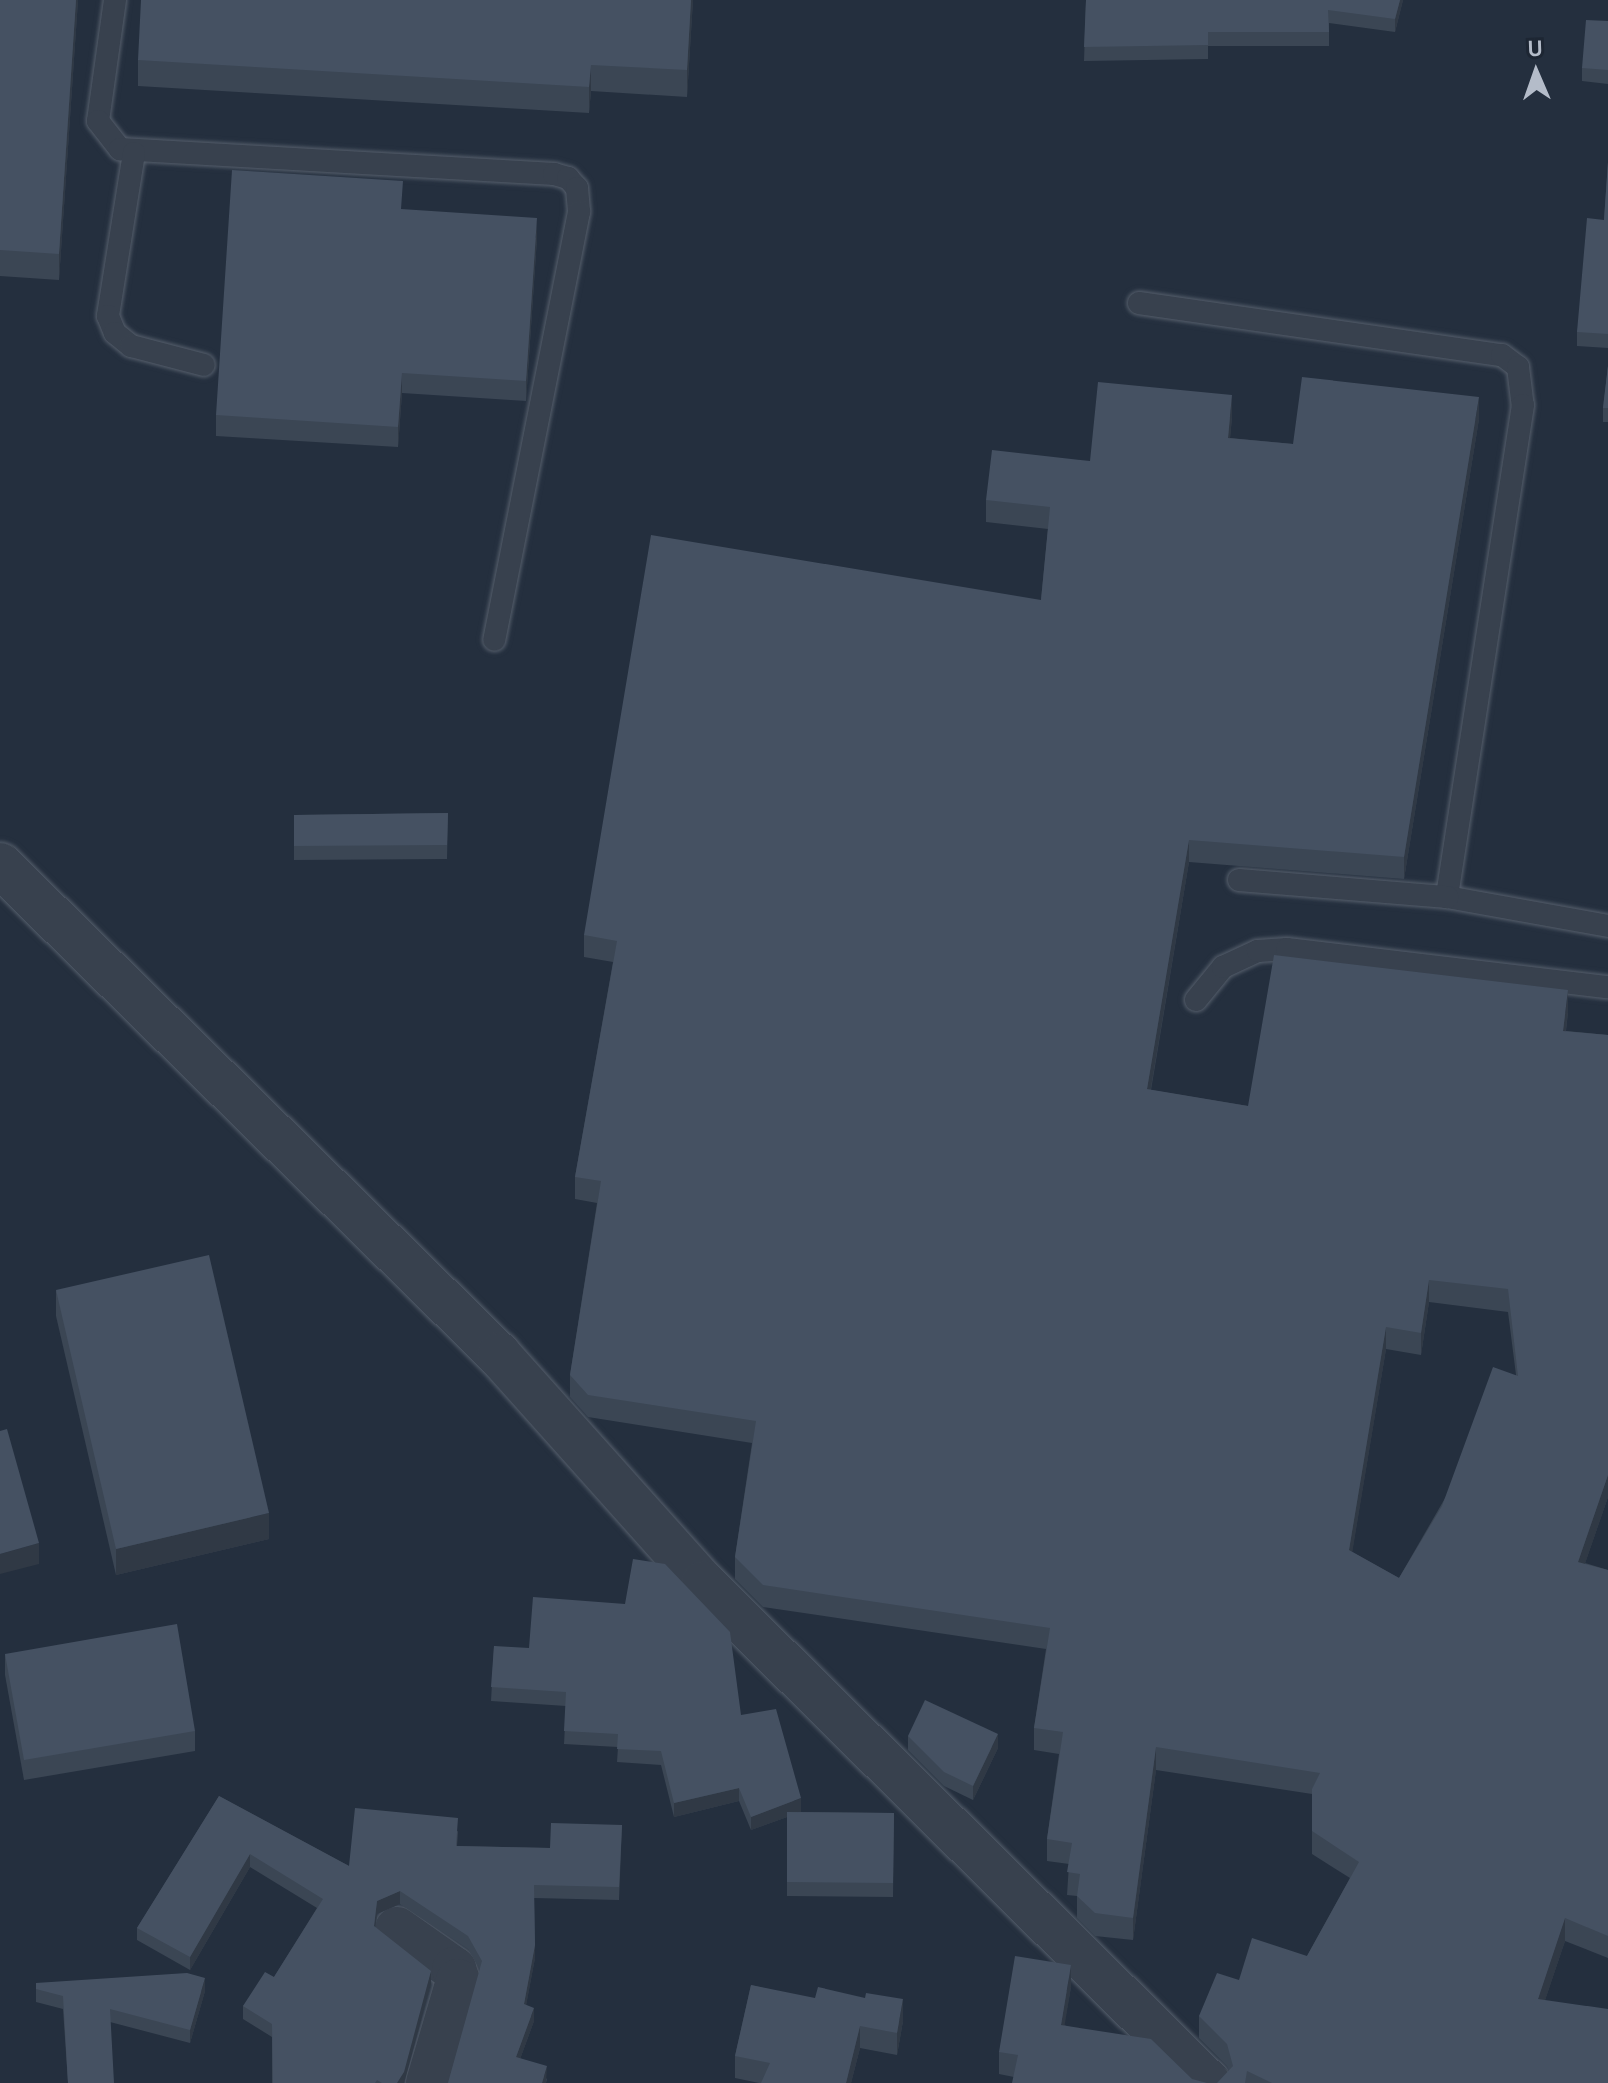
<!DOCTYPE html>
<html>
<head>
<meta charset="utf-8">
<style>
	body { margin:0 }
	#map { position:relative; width:1608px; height:2083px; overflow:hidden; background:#242f3e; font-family:"Space Grotesk",sans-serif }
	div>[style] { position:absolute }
	.roads { filter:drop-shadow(0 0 2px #565f6c) drop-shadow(0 0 2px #565f6c) }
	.lane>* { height:22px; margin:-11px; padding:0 11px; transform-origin:11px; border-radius:11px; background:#38414e }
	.street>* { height:44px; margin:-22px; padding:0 22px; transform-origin:22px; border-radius:22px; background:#38414e }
	.wall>* { inset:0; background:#3b4654 }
	.shaded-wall>* { inset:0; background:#303945 }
	.building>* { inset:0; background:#455162 }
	span { translate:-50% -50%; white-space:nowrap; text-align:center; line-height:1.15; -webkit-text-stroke:6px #1d2633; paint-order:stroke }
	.north { position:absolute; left:1496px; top:32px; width:80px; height:80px; -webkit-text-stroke:6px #1d2633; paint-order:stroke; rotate:358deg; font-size:22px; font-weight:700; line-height:32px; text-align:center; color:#b4bcc9 }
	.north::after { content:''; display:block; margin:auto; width:28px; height:36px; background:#b4bcc9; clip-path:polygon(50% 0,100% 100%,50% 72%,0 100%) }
</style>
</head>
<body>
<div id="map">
	<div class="roads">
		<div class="lane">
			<div style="left:115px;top:0;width:122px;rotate:98deg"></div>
			<div style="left:98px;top:121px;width:36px;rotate:52deg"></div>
			<div style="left:120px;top:149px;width:435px;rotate:3.3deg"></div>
			<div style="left:554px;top:174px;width:15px;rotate:16deg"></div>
			<div style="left:568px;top:178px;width:13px;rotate:48deg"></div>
			<div style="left:577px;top:188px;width:24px;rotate:85deg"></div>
			<div style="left:579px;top:212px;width:436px;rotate:101.2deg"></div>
			<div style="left:134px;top:153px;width:165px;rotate:99.1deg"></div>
			<div style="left:108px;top:316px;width:18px;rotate:68deg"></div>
			<div style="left:115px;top:333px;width:21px;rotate:39deg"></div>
			<div style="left:131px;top:346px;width:75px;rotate:14.6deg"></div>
			<div style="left:1139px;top:303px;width:367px;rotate:8.2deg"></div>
			<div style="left:1502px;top:355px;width:20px;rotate:37deg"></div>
			<div style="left:1518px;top:367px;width:38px;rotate:83deg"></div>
			<div style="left:1523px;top:405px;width:498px;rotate:98.8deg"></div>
			<div style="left:1447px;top:897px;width:164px;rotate:10.2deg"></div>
			<div style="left:1239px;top:880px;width:209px;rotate:4.7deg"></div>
			<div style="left:1196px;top:1000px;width:43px;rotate:-50.7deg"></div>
			<div style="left:1223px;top:967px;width:38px;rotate:-25deg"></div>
			<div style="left:1258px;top:951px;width:29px;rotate:-4deg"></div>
			<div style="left:1287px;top:949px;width:323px;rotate:6.8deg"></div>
		</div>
		<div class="street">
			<div style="left:0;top:865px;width:699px;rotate:44.48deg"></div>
			<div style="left:499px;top:1355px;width:306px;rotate:48.2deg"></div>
			<div style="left:703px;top:1583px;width:711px;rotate:44.66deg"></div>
			<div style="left:397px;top:1929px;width:70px;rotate:35.1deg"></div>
			<div style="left:454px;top:1969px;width:13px;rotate:72deg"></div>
			<div style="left:458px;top:1981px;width:106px;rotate:106.4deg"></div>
		</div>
	</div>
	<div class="wall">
		<div style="clip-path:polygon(0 0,78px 0,59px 280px,0 276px)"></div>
		<div style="clip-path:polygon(693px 0,687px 97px,591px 91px,589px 113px,138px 86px,138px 60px)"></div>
		<div style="clip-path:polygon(1086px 0,1403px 0,1395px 32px,1329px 23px,1329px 46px,1208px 46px,1208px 59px,1084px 61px)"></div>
		<div style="clip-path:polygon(1608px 21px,1608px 84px,1582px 81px,1582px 68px)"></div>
		<div style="clip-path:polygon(1608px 162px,1608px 348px,1577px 346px,1577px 332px,1604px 220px)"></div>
		<div style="clip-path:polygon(403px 210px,537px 238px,526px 401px,402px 393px,398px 447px,216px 436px,216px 415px)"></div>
		<div style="clip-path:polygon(1608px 366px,1608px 422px,1603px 422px,1603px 408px)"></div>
		<div style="clip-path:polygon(evenodd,1232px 417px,1230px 438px,1293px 444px,1479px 419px,1404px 879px,1189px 862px,1151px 1090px,1248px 1106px,1568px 1012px,1566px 1031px,1608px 1035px,1608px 1497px,1585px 1563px,1608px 1570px,1608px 1958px,1565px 1941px,1545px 2000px,1608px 2083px,1217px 2083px,1229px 2071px,1227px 2066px,1199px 2038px,1199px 2016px,1239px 1980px,1307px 1956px,1350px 1878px,1312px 1854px,1312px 1794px,1156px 1770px,1133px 1940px,1095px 1936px,1077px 1918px,1077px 1896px,1067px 1895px,1069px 1864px,1047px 1861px,1047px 1839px,1059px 1754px,1034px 1750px,1034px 1728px,1046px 1649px,763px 1607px,735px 1579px,735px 1557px,752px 1443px,588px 1417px,570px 1397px,570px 1375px,597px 1203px,575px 1199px,575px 1177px,613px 962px,584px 957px,584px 935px,1041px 600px,1048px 529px,986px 522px,986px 500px,1090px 461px,1232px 417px,1429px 1302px,1508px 1312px,1516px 1375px,1399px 1578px,1352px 1552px,1386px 1349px,1421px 1355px,1429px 1302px)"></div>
		<div style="clip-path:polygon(448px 813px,447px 859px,294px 860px,294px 815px)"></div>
		<div style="clip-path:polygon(56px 1290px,269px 1539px,116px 1575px,56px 1316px)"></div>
		<div style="clip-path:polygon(494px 1646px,741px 1715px,801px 1812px,799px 1812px,894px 1813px,893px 1897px,787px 1896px,787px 1817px,751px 1830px,739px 1801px,674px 1817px,661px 1765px,617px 1762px,618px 1747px,564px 1744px,566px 1706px,491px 1701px)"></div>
		<div style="clip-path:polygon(5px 1654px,195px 1731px,195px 1751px,24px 1780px,5px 1675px)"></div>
		<div style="clip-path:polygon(908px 1736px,998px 1748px,973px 1800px,944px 1786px,908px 1750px)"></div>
		<div style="clip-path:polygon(219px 1796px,349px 1866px,458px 1831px,457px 1846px,550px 1848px,622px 1825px,619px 1900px,534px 1898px,535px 1958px,526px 2005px,534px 2021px,520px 2059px,547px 2079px,546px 2083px,448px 2083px,480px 1970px,468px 1949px,400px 1904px,377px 1914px,376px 1927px,431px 1984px,404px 2083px,272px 2083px,272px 2037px,243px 2019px,243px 2006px,274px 1977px,317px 1908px,250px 1867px,190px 1970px,137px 1940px,137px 1928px)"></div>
		<div style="clip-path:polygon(36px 1983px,205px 1991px,190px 2043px,110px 2022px,68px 2083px,63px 2009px,36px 2002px)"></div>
		<div style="clip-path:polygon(751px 1985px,903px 2021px,897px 2055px,860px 2048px,851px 2083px,759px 2083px,735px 2078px,735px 2056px)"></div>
		<div style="clip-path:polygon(1071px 1987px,1064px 2025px,1192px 2079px,1014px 2077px,999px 2074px,999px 2052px)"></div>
	</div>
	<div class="shaded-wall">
		<div style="clip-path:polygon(76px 0,78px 0,59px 280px,59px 254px)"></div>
		<div style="clip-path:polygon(691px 0,693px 0,687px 97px,687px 70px)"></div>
		<div style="clip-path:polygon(1400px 0,1403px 0,1395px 32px,1395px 19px)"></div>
		<div style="clip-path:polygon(591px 65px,591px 91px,589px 113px,589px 87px)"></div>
		<div style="clip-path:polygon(537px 218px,537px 238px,526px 401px,526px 381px)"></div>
		<div style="clip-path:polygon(402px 373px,402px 393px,398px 447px,398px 427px)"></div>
		<div style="clip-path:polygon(1232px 395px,1232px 417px,1228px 460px,1228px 438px)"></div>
		<div style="clip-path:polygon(1479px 397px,1479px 419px,1404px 879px,1404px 857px)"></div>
		<div style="clip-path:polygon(1189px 840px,1189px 862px,1147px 1111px,1147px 1089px)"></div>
		<div style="clip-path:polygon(1568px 990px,1568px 1012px,1563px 1053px,1563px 1031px)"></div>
		<div style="clip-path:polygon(1429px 1280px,1429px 1302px,1421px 1355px,1421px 1333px)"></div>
		<div style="clip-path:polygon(1386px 1327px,1386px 1349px,1349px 1572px,1349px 1550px)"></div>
		<div style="clip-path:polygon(1608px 1475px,1608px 1497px,1578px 1584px,1578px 1562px)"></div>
		<div style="clip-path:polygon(269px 1513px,269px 1539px,116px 1575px,116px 1549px)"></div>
		<div style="clip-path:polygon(39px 1543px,39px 1564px,0 1574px,0 1554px)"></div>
		<div style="clip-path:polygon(998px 1734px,998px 1748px,973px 1800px,973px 1786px)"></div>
		<div style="clip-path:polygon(1156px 1747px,1156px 1770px,1133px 1940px,1133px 1918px)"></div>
		<div style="clip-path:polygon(739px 1788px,739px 1801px,674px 1817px,674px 1803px)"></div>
		<div style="clip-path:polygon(801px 1798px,801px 1812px,751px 1830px,751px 1817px)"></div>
		<div style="clip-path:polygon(250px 1854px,250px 1867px,190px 1970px,190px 1957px)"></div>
		<div style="clip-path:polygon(400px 1891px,400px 1904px,377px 1914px,374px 1939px,374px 1926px,377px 1901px)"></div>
		<div style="clip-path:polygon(1565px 1918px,1565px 1941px,1538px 2021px,1538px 1999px)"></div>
		<div style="clip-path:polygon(535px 1945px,535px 1958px,524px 2017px,524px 2004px)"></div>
		<div style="clip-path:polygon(1071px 1965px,1071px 1987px,1061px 2047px,1061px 2025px)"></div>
		<div style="clip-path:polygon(431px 1971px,431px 1984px,404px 2083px,397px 2083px)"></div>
		<div style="clip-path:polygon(205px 1978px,205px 1991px,190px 2043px,190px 2030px)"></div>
		<div style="clip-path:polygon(903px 1999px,903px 2021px,897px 2055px,897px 2033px)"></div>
		<div style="clip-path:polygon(534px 2008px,534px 2021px,516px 2070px,516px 2057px)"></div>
		<div style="clip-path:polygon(860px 2026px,860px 2048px,851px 2083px,846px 2083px)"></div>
		<div style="clip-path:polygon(547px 2066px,546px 2083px,542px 2083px)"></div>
	</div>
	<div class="building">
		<div style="clip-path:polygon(0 0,76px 0,59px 254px,0 250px)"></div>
		<div style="clip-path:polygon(141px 0,691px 0,687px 70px,591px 65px,589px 87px,138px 60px)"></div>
		<div style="clip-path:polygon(1086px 0,1400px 0,1395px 19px,1328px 10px,1329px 32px,1208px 32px,1208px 45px,1084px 47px)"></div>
		<div style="clip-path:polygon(1586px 20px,1608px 21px,1608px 70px,1582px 68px)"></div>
		<div style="clip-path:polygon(1608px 162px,1608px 334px,1577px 332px,1587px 218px,1604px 220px)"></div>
		<div style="clip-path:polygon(232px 170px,403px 181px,401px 209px,537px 218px,526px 381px,402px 373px,398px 427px,216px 415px)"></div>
		<div style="clip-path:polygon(1608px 366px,1608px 408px,1603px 408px)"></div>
		<div style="clip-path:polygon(evenodd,1302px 377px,1479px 397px,1404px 857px,1189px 840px,1147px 1089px,1248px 1106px,1274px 955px,1568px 990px,1563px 1031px,1608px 1035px,1608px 1475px,1578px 1562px,1608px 1570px,1608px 1936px,1565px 1918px,1538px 1999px,1608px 2009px,1608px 2083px,1272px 2083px,1247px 2071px,1245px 2083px,1217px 2083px,1233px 2066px,1227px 2044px,1199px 2016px,1217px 1973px,1239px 1980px,1252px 1938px,1307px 1956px,1359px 1862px,1312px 1831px,1312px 1789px,1320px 1773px,1156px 1747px,1133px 1918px,1095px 1913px,1077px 1896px,1080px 1874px,1067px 1872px,1072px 1843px,1047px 1839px,1063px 1732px,1034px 1728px,1050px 1628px,763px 1585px,735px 1557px,756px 1421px,588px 1395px,570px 1375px,601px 1181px,575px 1177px,617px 941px,584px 935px,651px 535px,1041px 600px,1050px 507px,986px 500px,992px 450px,1090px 461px,1098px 382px,1232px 395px,1228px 438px,1293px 444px,1302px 377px,1429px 1280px,1508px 1289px,1518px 1376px,1493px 1367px,1442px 1506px,1399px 1578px,1349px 1550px,1386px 1327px,1421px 1333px,1429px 1280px)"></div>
		<div style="clip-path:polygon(448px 813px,447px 845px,294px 846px,294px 815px)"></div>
		<div style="clip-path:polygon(209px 1255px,269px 1513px,116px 1549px,56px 1290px)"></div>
		<div style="clip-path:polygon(7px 1429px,39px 1543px,0 1554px,0 1431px)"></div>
		<div style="clip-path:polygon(633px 1559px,665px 1564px,730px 1632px,741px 1715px,776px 1709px,801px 1798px,751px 1817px,739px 1788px,674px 1803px,661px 1751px,617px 1749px,618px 1734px,564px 1731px,566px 1692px,491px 1687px,494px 1646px,529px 1648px,533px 1597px,625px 1604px)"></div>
		<div style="clip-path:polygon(177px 1624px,195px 1731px,24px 1760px,5px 1654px)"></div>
		<div style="clip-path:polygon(925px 1700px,998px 1734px,973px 1786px,944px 1772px,908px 1736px)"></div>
		<div style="clip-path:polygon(219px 1796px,349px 1866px,355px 1808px,458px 1818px,456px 1846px,550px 1848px,551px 1823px,622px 1825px,619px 1887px,534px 1885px,535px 1945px,524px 2004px,534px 2008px,516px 2057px,547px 2066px,542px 2083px,448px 2083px,482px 1961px,468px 1936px,400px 1891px,377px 1901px,374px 1926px,431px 1971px,404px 2072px,397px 2083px,382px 2083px,377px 2080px,375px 2083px,273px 2083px,272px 2024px,243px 2006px,265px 1972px,274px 1977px,323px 1899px,250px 1854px,190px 1957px,137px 1928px)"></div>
		<div style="clip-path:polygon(787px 1812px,894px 1813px,893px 1883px,787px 1882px)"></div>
		<div style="clip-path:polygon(1015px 1956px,1071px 1965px,1061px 2025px,1151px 2039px,1192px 2079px,1207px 2083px,1012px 2083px,1018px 2055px,999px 2052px)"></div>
		<div style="clip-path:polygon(187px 1973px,205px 1978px,190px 2030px,110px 2009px,114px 2083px,68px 2083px,63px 1996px,36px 1989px,36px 1983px)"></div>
		<div style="clip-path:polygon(751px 1985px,815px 1998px,818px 1987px,865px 1998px,866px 1993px,903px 1999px,897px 2033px,860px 2026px,846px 2083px,761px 2083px,770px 2063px,735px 2056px)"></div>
	</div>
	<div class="north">U</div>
</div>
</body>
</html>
